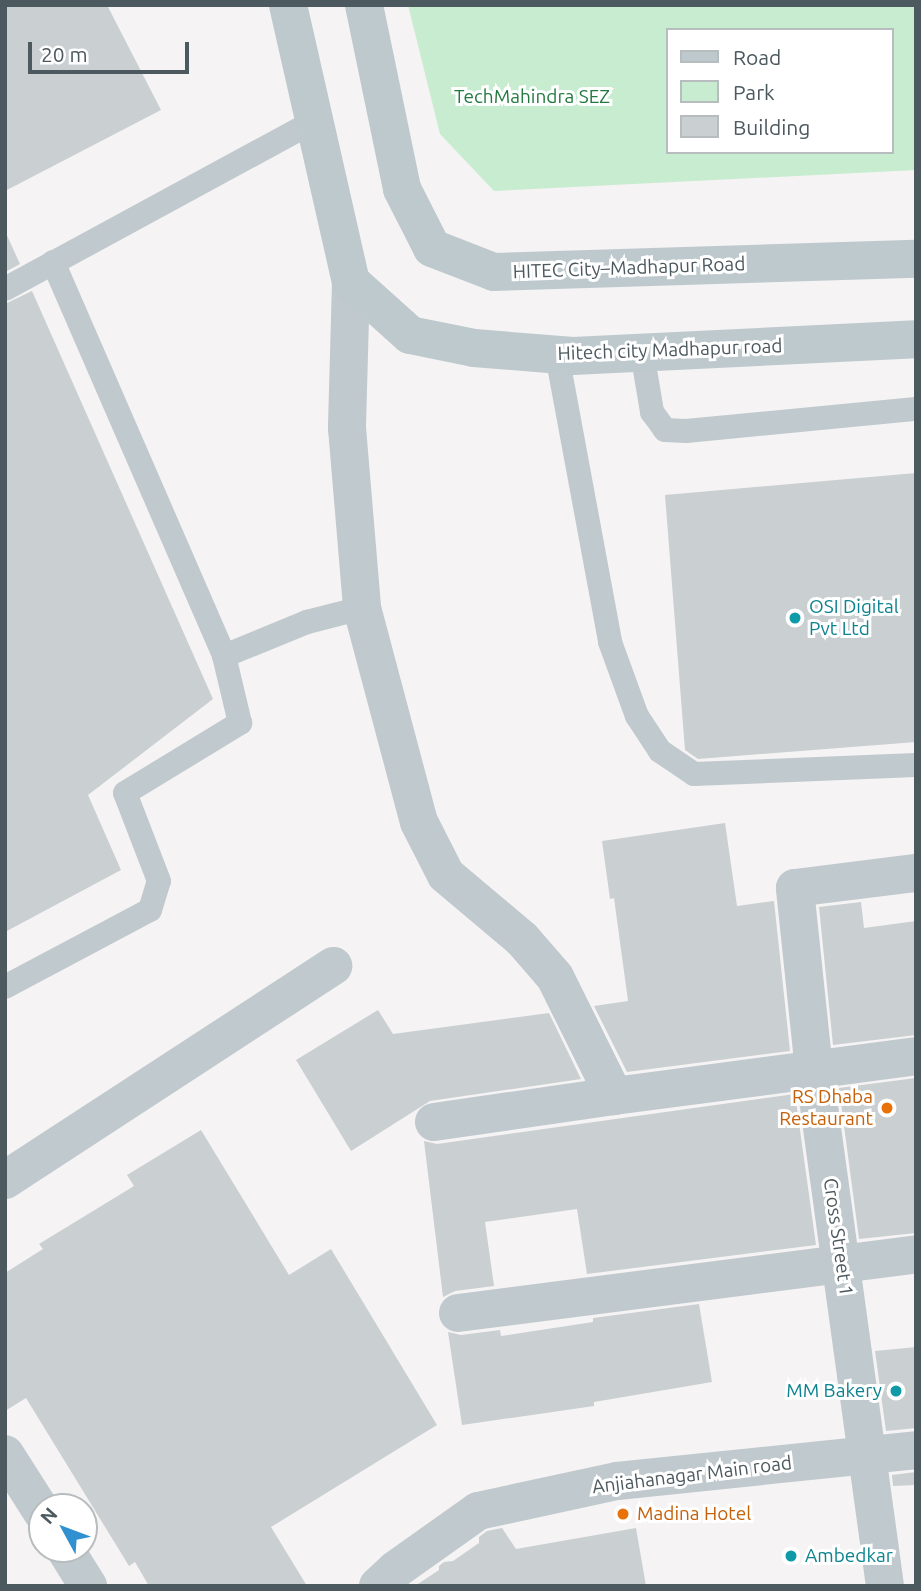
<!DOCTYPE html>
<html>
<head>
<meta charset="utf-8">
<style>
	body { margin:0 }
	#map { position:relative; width:921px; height:1591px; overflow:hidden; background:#f5f3f3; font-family:Ubuntu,sans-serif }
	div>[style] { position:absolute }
	.green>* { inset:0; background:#c8ecd0 }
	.building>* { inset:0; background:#cacfd1 }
	.lane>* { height:24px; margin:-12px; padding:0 12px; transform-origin:12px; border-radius:12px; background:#c0c9cd }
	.street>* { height:38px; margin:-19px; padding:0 19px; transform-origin:19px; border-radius:19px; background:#c0c9cd }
	.secondary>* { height:38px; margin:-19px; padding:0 19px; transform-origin:19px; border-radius:19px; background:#bec9ce }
	.dots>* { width:19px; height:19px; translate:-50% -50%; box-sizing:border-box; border:4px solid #fff; border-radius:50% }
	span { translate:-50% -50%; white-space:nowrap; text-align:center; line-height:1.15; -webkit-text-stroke:6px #fff; paint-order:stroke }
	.park-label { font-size:19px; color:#247940 }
	.street-label { font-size:19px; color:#4c595e }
	.culture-label { font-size:19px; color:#0d838f }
	.left { translate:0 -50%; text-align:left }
	.right { translate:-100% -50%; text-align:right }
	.food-label { font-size:19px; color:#c56008 }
	.frame { position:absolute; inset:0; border:7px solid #4c595e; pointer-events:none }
	.legend { position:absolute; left:666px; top:28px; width:228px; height:126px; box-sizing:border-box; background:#fff; border:2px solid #b7bdbf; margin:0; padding:9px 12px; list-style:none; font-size:21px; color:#4c595e }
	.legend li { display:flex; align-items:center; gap:14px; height:35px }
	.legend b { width:35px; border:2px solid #b7bdbf }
	.north { position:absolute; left:28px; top:1493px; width:70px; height:70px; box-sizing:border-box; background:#fff; border:2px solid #b7bdbf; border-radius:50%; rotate:311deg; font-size:19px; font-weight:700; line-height:28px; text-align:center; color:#4c595e }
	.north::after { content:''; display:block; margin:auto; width:24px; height:32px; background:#3191d0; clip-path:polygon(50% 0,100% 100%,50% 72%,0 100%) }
	.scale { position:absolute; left:28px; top:42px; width:161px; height:32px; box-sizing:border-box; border:4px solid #4c595e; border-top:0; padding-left:9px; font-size:21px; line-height:24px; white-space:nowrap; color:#4c595e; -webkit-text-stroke:5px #fff; paint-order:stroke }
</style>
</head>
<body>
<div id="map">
	<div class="green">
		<div style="clip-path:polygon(evenodd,408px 5px,916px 5px,916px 170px,494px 191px,440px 134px,408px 5px,667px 30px,891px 30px,891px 152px,667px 152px,667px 30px)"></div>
	</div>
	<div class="building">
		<div style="clip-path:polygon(5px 5px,107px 5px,161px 110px,5px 191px)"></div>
		<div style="clip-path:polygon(5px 231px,20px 264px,5px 272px)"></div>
		<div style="clip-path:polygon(32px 291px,213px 699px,88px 795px,121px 870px,5px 932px,5px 304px)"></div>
		<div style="clip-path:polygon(916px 473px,916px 742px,698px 759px,685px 750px,665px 495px)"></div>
		<div style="clip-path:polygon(725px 823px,737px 906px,774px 901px,790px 1051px,627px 1072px,594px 1006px,628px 1001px,614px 898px,610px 899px,602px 841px)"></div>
		<div style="clip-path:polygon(861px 902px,864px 928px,916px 921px,916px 1035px,833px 1045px,819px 907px)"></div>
		<div style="clip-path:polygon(378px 1010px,393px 1034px,549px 1013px,581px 1079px,430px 1101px,351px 1151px,296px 1060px)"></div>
		<div style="clip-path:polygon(916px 1078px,916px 1233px,859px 1239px,839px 1088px)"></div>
		<div style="clip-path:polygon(795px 1094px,816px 1245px,587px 1274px,577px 1209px,485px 1222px,494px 1286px,455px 1291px,443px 1297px,424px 1141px,437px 1144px)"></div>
		<div style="clip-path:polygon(201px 1130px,289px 1275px,331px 1249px,437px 1425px,271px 1527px,307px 1586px,149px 1586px,135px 1562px,129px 1566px,26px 1398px,5px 1411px,5px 1273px,43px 1249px,39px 1244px,134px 1186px,127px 1175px)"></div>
		<div style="clip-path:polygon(699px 1304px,712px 1382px,594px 1402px,594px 1406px,462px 1425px,448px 1332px,461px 1335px,500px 1330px,501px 1336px,593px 1322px,593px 1318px)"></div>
		<div style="clip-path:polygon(916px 1347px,916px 1428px,886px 1431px,875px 1351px)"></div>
		<div style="clip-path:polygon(916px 1472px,916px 1485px,893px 1486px,892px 1475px)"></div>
		<div style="clip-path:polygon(502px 1528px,516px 1549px,636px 1528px,646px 1586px,415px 1586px,439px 1570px,439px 1566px,444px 1562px,453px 1561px,479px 1543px,479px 1537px,487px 1531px)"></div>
	</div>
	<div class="lane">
		<div style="left:53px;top:262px;width:430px;rotate:66.5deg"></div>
		<div style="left:5px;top:289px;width:352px;rotate:-28.5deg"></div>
		<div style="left:642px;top:352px;width:61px;rotate:80.5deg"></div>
		<div style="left:652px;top:412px;width:22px;rotate:54deg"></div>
		<div style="left:665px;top:430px;width:21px;rotate:3deg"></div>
		<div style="left:686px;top:431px;width:231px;rotate:-5.5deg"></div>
		<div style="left:557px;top:355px;width:292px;rotate:79.5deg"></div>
		<div style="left:610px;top:642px;width:79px;rotate:70deg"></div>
		<div style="left:637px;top:716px;width:42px;rotate:56.7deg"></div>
		<div style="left:660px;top:751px;width:41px;rotate:34.1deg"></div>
		<div style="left:694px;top:774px;width:222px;rotate:-2.3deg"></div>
		<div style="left:5px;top:987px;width:164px;rotate:-28deg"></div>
		<div style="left:150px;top:910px;width:30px;rotate:-73deg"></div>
		<div style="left:159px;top:881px;width:94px;rotate:-111.1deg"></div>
		<div style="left:125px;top:793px;width:135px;rotate:-31.3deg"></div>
		<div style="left:240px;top:723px;width:69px;rotate:-103.4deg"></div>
		<div style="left:224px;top:656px;width:90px;rotate:-22.3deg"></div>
		<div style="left:307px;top:622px;width:57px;rotate:-14.3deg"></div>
	</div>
	<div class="street">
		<div style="left:351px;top:282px;width:146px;rotate:91.6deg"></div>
		<div style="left:347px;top:428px;width:181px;rotate:85.2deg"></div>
		<div style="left:362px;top:608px;width:221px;rotate:75.1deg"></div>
		<div style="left:419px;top:822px;width:59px;rotate:63deg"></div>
		<div style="left:446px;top:875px;width:99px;rotate:40.1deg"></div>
		<div style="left:522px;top:939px;width:50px;rotate:49deg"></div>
		<div style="left:555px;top:977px;width:133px;rotate:63.6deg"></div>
		<div style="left:614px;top:1096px;width:305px;rotate:-7.5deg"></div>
		<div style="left:434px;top:1122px;width:182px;rotate:-8.2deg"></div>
		<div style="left:5px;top:1180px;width:392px;rotate:-33.1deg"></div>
		<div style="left:458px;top:1313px;width:462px;rotate:-7.3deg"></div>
		<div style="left:5px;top:1454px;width:69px;rotate:57.5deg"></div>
		<div style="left:65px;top:1549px;width:44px;rotate:58.1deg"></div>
		<div style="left:378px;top:1586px;width:23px;rotate:-43deg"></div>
		<div style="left:395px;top:1570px;width:102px;rotate:-35.4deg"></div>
		<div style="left:478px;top:1511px;width:142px;rotate:-12.2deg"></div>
		<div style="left:617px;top:1481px;width:301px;rotate:-5.9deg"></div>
		<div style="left:885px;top:1586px;width:521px;rotate:-97.83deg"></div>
		<div style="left:814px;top:1070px;width:183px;rotate:-96deg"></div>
		<div style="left:795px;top:888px;width:122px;rotate:-7.1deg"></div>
	</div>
	<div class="secondary">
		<div style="left:288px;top:5px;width:284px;rotate:77.2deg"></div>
		<div style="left:351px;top:282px;width:79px;rotate:41.9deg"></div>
		<div style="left:410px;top:335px;width:65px;rotate:11.5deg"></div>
		<div style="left:474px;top:348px;width:99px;rotate:4.6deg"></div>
		<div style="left:573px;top:356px;width:343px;rotate:-2.8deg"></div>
		<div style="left:364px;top:5px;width:188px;rotate:78.3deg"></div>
		<div style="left:402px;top:189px;width:66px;rotate:63deg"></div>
		<div style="left:432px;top:248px;width:66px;rotate:21.2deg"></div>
		<div style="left:494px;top:272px;width:422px;rotate:-1.8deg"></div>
	</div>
	<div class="dots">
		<div style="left:795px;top:618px;background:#0f9aa8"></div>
		<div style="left:887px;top:1108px;background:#e8710a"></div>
		<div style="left:896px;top:1391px;background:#0f9aa8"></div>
		<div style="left:623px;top:1514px;background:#e8710a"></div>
		<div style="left:791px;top:1556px;background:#0f9aa8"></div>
	</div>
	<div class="park-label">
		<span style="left:532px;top:97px">TechMahindra SEZ</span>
	</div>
	<div class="street-label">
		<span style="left:629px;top:268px;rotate:-2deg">HITEC City–Madhapur Road</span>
		<span style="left:670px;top:350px;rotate:-2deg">Hitech city Madhapur road</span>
		<span style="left:838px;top:1237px;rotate:82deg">Cross Street 1</span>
		<span style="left:692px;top:1475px;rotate:-7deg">Anjiahanagar Main road</span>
	</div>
	<div class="culture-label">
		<span class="left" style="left:809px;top:618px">OSI Digital<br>Pvt Ltd</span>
		<span class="right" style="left:882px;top:1391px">MM Bakery</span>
		<span class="left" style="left:805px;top:1556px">Ambedkar</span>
	</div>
	<div class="food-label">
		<span class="right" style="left:873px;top:1108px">RS Dhaba<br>Restaurant</span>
		<span class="left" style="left:637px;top:1514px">Madina Hotel</span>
	</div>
	<div class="frame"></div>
	<ul class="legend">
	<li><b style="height:9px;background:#bec9ce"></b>Road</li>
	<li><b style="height:19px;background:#c8ecd0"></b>Park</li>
	<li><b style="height:19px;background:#cacfd1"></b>Building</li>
	</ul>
	<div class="north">N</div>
	<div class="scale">20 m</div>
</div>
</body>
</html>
